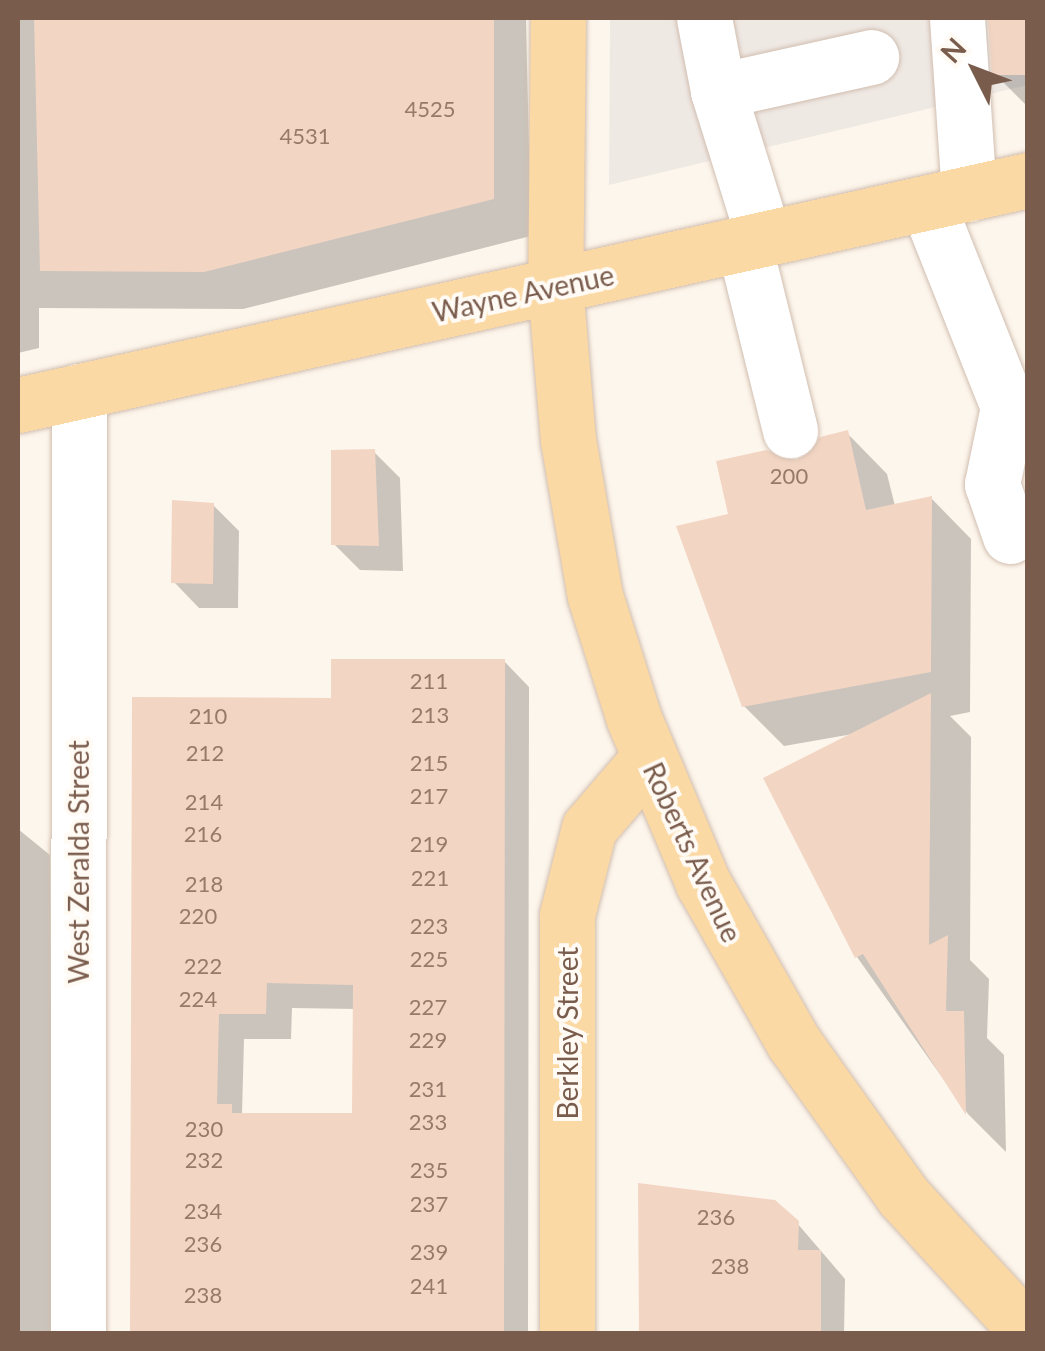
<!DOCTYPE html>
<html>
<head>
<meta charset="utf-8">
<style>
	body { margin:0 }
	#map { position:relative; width:1045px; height:1351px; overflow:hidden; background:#fdf6ec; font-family:Lato,sans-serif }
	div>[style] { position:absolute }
	.industrial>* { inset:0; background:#efe9e4 }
	.shadow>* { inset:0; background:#0003 }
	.building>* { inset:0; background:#f3d5c3 }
	.roads { filter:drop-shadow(0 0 2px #d1beb0) drop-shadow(0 0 2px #d1beb0) }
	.minor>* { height:55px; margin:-27.5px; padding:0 27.5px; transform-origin:27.5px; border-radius:27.5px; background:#fff }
	.major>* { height:55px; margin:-27.5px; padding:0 27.5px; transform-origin:27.5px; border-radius:27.5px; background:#fbd9a5 }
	span { translate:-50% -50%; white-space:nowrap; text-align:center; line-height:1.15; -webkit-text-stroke:8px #fffaf3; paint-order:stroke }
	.number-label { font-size:22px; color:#987a6a }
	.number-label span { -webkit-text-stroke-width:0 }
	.street-label { font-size:28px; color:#7a5c4d }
	.frame { position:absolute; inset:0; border:20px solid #7a5c4d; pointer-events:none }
	.north { position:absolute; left:925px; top:20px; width:100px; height:100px; -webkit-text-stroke:8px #fffaf3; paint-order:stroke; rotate:312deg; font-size:28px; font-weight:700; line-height:40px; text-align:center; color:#7a5c4d }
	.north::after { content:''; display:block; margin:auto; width:35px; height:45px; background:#7a5c4d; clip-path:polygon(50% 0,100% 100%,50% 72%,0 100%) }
</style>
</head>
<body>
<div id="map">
	<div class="industrial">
		<div style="clip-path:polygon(610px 18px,1027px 18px,1027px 85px,609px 185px)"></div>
	</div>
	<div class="shadow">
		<div style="clip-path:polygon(18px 18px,526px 18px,531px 236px,243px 309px,39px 308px,39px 348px,18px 353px)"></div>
		<div style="clip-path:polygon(991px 18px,1028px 18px,1028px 107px,995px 74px)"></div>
		<div style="clip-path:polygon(847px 433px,887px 474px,895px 506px,931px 498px,971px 539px,970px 712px,950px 716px,971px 737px,970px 960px,989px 979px,987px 1038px,1004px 1055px,1006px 1152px,968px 1114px,857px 957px,853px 734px,784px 746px,744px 706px,731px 516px)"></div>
		<div style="clip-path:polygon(374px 452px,400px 478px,403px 571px,360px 570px,334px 544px)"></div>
		<div style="clip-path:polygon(213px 505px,239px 531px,238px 608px,199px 608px,174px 582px)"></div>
		<div style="clip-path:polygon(evenodd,504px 661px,529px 687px,528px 1334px,132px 1334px,135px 700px,334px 701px,504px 661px,292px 1008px,356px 1009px,354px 1116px,242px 1115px,244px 1039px,291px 1039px,292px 1008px)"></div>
		<div style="clip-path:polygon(18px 829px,50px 855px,53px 1334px,18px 1334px)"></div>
		<div style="clip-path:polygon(797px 1223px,845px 1279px,844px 1334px,640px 1334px)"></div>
	</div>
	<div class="building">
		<div style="clip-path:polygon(34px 18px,494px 18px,494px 199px,204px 272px,40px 271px)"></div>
		<div style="clip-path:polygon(988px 18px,1028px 18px,1028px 75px,992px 75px)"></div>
		<div style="clip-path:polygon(848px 430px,866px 510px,932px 496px,931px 672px,742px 707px,676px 526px,728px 514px,716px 461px,766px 450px,797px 460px,820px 437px)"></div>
		<div style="clip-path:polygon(375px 449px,379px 546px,331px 545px,331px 450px)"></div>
		<div style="clip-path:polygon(172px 500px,214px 503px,213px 584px,171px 583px)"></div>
		<div style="clip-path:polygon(evenodd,331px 659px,505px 659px,504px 1334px,130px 1334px,132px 697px,331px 698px,331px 659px,267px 983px,353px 985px,352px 1113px,232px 1113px,232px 1104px,217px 1104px,219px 1014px,266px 1014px,267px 983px)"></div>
		<div style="clip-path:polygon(931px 693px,929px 945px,948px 935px,946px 1011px,964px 1011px,966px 1115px,863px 954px,855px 958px,763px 778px)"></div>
		<div style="clip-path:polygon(638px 1183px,775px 1200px,799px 1221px,798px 1250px,821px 1250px,821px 1334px,639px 1334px)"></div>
	</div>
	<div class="roads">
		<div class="minor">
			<div style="left:704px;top:18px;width:74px;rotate:79.1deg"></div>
			<div style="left:718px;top:91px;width:157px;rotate:-12.5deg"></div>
			<div style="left:957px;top:18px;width:176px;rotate:86.1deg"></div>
			<div style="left:718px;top:91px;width:155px;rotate:72.7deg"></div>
			<div style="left:927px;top:203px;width:219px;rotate:68.3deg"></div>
			<div style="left:1008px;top:407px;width:79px;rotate:101.7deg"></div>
			<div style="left:992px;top:484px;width:55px;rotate:70.9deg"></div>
			<div style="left:744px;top:244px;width:192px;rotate:76.1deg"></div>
			<div style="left:78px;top:1334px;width:943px;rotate:-89.94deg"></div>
		</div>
		<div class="major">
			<div style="left:558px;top:18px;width:268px;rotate:90.6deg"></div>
			<div style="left:555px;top:286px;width:155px;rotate:85.2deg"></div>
			<div style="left:568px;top:440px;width:158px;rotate:80.2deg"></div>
			<div style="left:595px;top:596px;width:129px;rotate:72.4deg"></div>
			<div style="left:634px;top:719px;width:178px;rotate:67.2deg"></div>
			<div style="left:703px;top:883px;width:184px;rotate:60.4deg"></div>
			<div style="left:794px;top:1043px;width:188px;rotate:54.5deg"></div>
			<div style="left:903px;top:1196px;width:185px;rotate:47.4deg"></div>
			<div style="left:18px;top:405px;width:1035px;rotate:-12.56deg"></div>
			<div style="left:567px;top:1334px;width:419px;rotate:-90deg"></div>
			<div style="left:567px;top:915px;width:90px;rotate:-75.8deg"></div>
			<div style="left:589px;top:828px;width:92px;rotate:-49.4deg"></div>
		</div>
	</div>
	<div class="number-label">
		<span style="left:430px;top:109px">4525</span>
		<span style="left:305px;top:136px">4531</span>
		<span style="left:789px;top:476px">200</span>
		<span style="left:429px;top:681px">211</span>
		<span style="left:430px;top:715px">213</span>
		<span style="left:208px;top:716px">210</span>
		<span style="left:205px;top:753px">212</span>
		<span style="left:429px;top:763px">215</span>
		<span style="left:429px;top:796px">217</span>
		<span style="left:204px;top:802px">214</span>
		<span style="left:203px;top:834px">216</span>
		<span style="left:429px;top:844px">219</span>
		<span style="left:430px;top:878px">221</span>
		<span style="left:204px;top:884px">218</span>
		<span style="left:198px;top:916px">220</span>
		<span style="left:429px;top:926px">223</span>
		<span style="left:429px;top:959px">225</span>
		<span style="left:203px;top:966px">222</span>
		<span style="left:198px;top:999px">224</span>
		<span style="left:428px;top:1007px">227</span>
		<span style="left:428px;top:1040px">229</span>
		<span style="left:428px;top:1089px">231</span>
		<span style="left:428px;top:1122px">233</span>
		<span style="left:204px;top:1129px">230</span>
		<span style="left:204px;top:1160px">232</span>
		<span style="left:429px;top:1170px">235</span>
		<span style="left:429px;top:1204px">237</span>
		<span style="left:203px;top:1211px">234</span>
		<span style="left:716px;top:1217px">236</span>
		<span style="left:203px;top:1244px">236</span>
		<span style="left:429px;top:1252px">239</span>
		<span style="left:730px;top:1266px">238</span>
		<span style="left:429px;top:1286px">241</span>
		<span style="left:203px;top:1295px">238</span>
	</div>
	<div class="street-label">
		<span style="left:523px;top:293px;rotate:-12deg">Wayne Avenue</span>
		<span style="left:693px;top:852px;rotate:65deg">Roberts Avenue</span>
		<span style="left:78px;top:862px;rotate:-90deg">West Zeralda Street</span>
		<span style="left:567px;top:1033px;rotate:-90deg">Berkley Street</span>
	</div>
	<div class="frame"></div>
	<div class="north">N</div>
</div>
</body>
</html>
